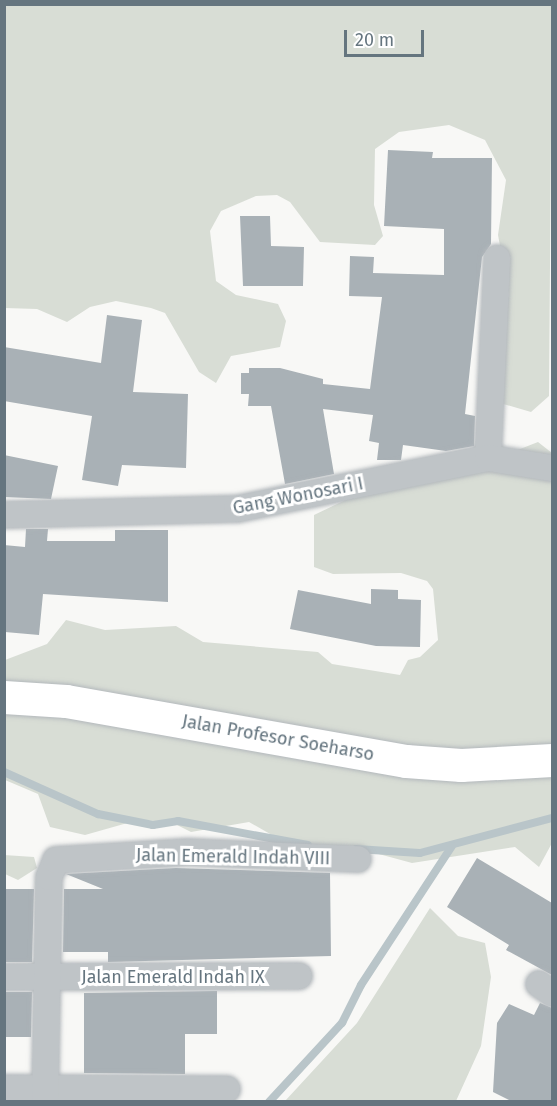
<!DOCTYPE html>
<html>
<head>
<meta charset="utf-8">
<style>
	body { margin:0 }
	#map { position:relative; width:557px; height:1106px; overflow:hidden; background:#f8f8f6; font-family:"Fira Sans",sans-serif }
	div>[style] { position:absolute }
	.green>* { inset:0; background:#d8ddd5 }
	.stream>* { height:8px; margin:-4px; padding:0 4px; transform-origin:4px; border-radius:4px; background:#b9c5c9 }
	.building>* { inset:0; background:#a9b1b6 }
	.roads { filter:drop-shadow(0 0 2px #b3b8bc) drop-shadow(0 0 2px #b3b8bc) }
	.street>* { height:26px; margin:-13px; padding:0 13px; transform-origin:13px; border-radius:13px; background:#bfc4c7 }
	.primary>* { height:33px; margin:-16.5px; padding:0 16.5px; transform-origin:16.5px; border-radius:16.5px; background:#fff }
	span { translate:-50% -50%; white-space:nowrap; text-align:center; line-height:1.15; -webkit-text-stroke:6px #fff; paint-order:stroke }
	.street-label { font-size:18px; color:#65757f }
	.frame { position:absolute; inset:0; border:6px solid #65757f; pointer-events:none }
	.scale { position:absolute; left:344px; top:30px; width:80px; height:27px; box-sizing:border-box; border:3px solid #65757f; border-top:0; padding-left:8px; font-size:18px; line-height:21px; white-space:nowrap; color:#65757f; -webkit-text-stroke:4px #fff; paint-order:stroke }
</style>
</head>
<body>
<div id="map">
	<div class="green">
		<div style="clip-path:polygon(5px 5px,552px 5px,549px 396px,531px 412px,500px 403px,496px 333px,509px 295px,498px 235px,506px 180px,485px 140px,449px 125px,399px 132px,375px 149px,374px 205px,383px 236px,375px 245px,320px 242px,290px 202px,277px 195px,256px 196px,221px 211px,210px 231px,216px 281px,236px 295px,278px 304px,286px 321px,280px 347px,231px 356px,216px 383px,199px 372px,165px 313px,151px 308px,116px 301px,90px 307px,67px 322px,37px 309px,5px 308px)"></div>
		<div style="clip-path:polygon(538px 442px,552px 453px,552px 843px,539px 867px,515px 847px,412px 863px,364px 850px,291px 846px,249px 822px,191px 832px,171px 822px,138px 820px,85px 835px,50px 827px,38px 794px,5px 780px,5px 660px,47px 644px,66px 620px,105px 630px,176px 626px,203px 642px,318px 652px,332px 664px,400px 675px,408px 660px,420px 657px,438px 640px,433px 589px,427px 581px,401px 573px,333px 574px,314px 567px,314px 515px,362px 492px,495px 459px)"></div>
		<div style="clip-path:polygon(4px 855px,34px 857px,37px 868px,18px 880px,5px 874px)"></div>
		<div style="clip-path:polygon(430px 908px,458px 936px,485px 943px,491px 977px,481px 1046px,456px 1101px,285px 1101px,357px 1023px)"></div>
	</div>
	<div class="stream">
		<div style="left:4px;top:772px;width:103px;rotate:24.1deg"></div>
		<div style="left:98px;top:814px;width:56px;rotate:11.3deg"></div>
		<div style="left:153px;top:825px;width:25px;rotate:-9deg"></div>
		<div style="left:178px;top:821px;width:132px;rotate:10.5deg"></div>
		<div style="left:356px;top:849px;width:64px;rotate:3.6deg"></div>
		<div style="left:420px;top:853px;width:137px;rotate:-14.9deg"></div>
		<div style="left:269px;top:1102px;width:108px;rotate:-47.3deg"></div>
		<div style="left:342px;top:1023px;width:42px;rotate:-63.4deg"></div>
		<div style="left:361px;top:985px;width:166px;rotate:-56.8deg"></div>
	</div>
	<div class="building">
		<div style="clip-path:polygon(388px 150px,433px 152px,432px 158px,492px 158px,491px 244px,482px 257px,465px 414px,475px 416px,474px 446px,446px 451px,403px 445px,401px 460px,377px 460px,379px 443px,369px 441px,373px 415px,323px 409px,334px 474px,285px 484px,271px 406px,248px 406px,249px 394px,241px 394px,241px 373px,249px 373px,249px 368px,280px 368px,323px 379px,323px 384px,370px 389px,382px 297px,349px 296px,350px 256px,374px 257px,373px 273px,444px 275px,444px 229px,384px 226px)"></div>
		<div style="clip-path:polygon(240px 216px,270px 216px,271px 246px,304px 247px,303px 286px,243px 286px)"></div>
		<div style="clip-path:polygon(107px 315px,142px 320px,133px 392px,188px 394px,186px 468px,122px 465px,118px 486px,82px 480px,92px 416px,4px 401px,4px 347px,101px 363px)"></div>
		<div style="clip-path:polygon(4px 455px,58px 466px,51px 499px,4px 497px)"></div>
		<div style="clip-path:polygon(26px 529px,48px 529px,47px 541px,115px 541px,115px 530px,168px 530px,168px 602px,43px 594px,39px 635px,5px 632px,4px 545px,25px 547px)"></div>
		<div style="clip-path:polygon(371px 589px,398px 590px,398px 599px,421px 600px,420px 647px,376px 646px,290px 629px,298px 590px,371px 604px)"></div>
		<div style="clip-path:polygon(477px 858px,552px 903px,552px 975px,506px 950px,509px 945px,447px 907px)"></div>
		<div style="clip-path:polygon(176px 868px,330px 873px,331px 956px,108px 962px,108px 952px,63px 952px,64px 889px,103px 889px,66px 874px)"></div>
		<div style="clip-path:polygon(4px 889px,34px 889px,32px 962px,4px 962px)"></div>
		<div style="clip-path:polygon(217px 991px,217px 1034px,185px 1034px,185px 1074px,84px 1073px,84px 993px)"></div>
		<div style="clip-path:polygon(4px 992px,32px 992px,31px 1037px,4px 1037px)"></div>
		<div style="clip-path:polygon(540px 1003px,552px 1008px,552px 1101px,511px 1101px,493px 1092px,497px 1023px,509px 1004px,534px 1015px)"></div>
	</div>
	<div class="roads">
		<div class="street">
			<div style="left:488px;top:458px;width:200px;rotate:-87.4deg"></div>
			<div style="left:4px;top:515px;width:233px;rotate:-1.5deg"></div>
			<div style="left:237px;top:509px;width:256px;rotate:-11.5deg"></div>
			<div style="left:488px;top:458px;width:65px;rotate:8.9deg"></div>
			<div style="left:4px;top:977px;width:295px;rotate:-0.2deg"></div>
			<div style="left:539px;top:984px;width:16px;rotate:35deg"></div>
			<div style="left:4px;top:1088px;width:223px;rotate:0.3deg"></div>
			<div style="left:45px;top:1102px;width:225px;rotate:-89deg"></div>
			<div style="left:49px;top:877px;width:18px;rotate:-68deg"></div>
			<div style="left:56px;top:860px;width:132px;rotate:-3.5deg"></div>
			<div style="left:188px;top:852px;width:170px;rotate:2.4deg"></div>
		</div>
		<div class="primary">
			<div style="left:4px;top:697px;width:62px;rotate:3.7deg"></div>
			<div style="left:66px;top:701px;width:345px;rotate:10deg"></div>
			<div style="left:406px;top:761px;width:55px;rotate:4.2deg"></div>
			<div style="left:461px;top:765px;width:91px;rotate:-3.1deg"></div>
		</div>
	</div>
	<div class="street-label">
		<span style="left:298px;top:496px;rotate:-11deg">Gang Wonosari I</span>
		<span style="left:278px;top:738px;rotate:10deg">Jalan Profesor Soeharso</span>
		<span style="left:233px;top:857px;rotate:1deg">Jalan Emerald Indah VIII</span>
		<span style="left:173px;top:977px">Jalan Emerald Indah IX</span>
	</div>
	<div class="frame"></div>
	<div class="scale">20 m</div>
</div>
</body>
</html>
